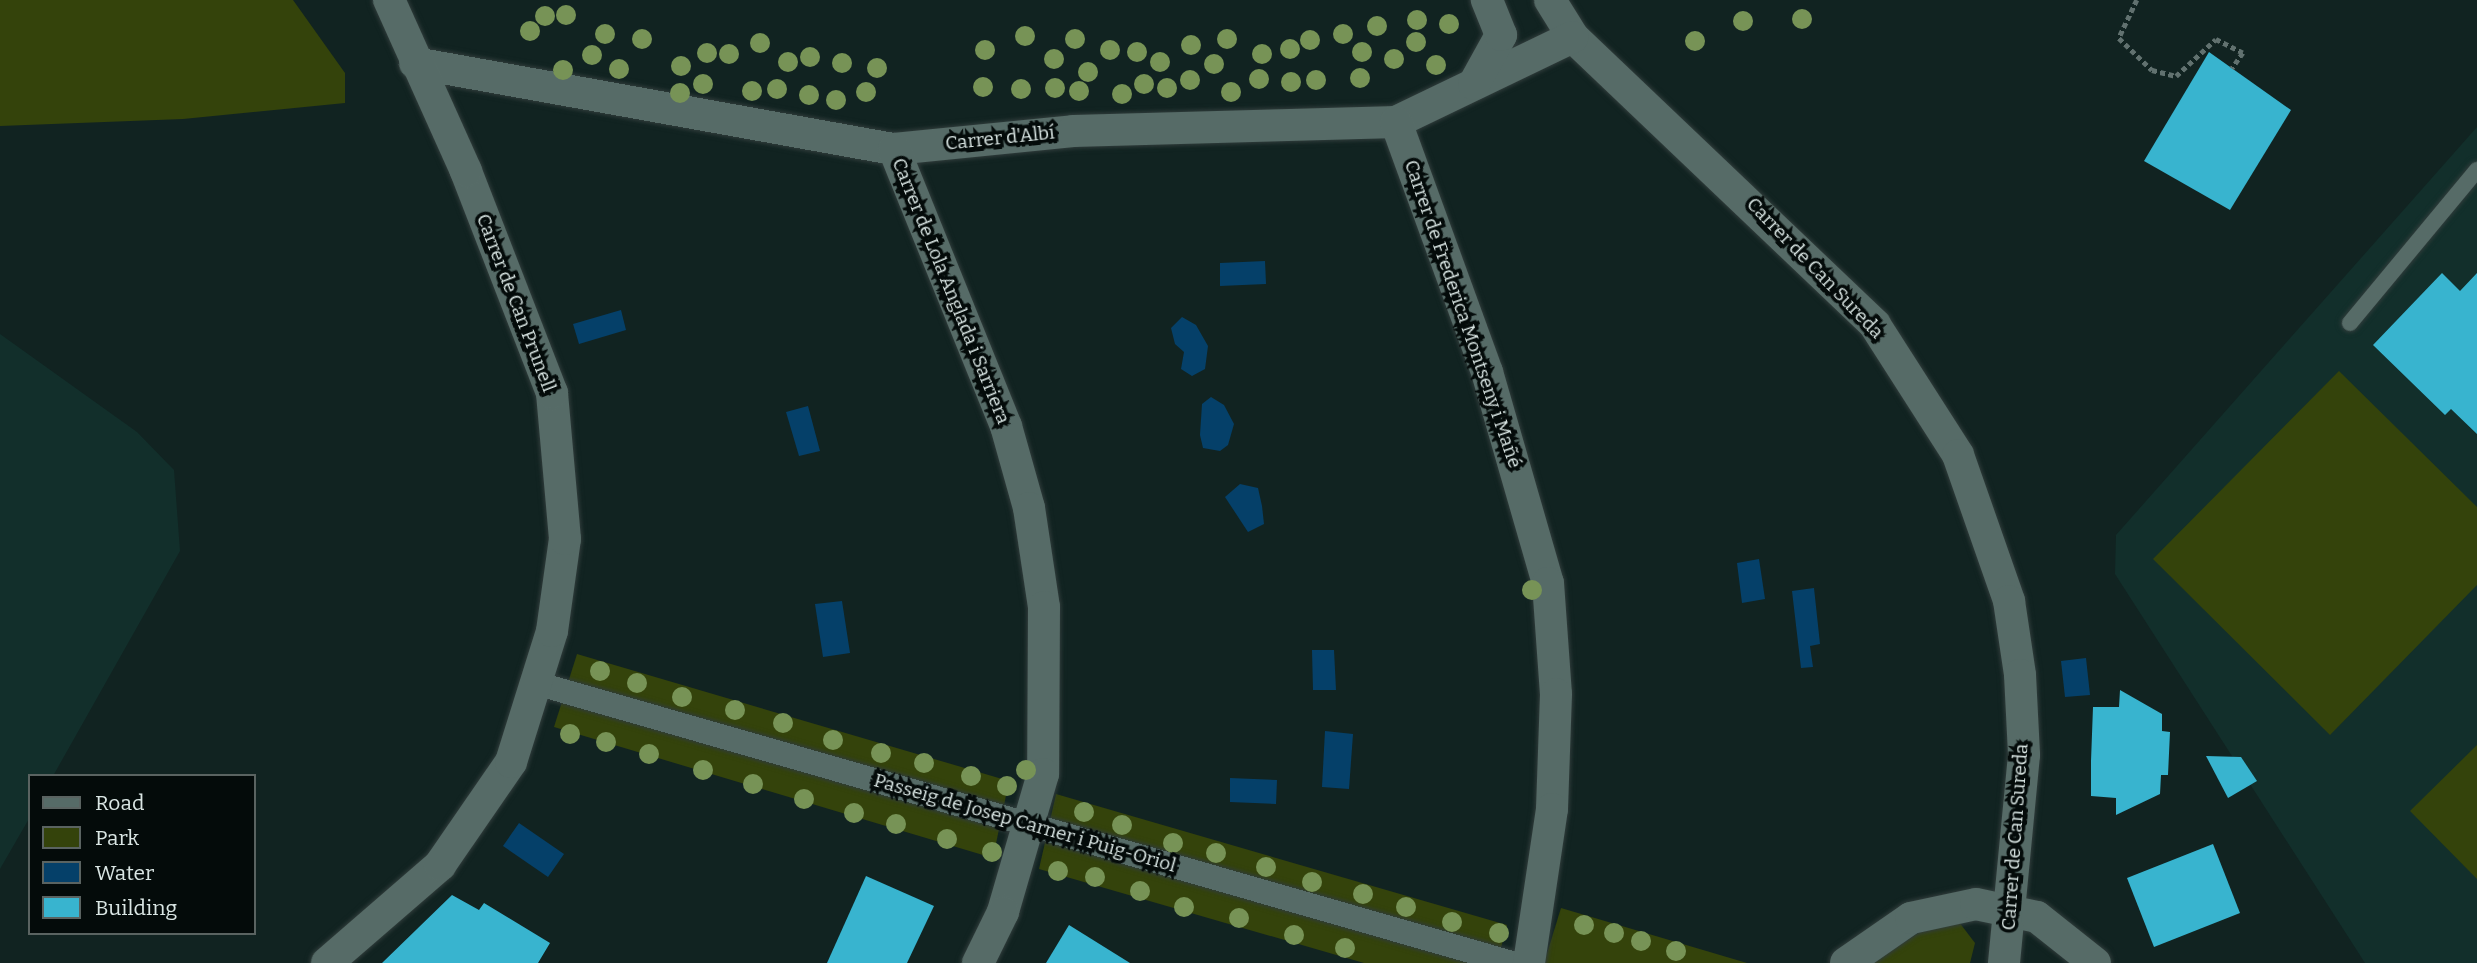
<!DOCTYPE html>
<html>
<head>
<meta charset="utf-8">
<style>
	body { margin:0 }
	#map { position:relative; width:2477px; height:963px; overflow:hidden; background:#112321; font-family:Bitter,serif }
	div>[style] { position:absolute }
	.built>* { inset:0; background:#122f2b }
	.green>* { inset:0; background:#34430b }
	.water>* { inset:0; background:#054069 }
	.building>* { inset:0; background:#38b4cf }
	.path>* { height:4.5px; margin-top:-2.25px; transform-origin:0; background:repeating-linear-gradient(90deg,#61716f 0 5px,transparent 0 8.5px) }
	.roads { filter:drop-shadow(0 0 2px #303c3b) drop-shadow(0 0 2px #303c3b) }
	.service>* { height:16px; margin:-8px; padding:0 8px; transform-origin:8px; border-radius:8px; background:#566b67 }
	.pedestrian>* { height:24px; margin:-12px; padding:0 12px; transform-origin:12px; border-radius:12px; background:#566b67 }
	.minor>* { height:32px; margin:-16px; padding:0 16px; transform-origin:16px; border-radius:16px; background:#566b67 }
	.trees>* { width:20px; height:20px; margin:-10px; border-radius:50%; background:#779356 }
	span { translate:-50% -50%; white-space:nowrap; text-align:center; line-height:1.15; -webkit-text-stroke:7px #040b0a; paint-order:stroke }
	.street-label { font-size:19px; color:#dae6e4 }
	.legend { position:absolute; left:28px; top:774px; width:228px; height:161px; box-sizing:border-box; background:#040b0a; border:2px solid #5a6361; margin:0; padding:9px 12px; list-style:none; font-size:21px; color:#dae6e4 }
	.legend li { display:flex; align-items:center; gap:14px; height:35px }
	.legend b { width:35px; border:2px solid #5a6361 }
</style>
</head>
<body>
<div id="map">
	<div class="built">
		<div style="clip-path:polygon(2477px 127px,2477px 963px,2365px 963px,2115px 574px,2116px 535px)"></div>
		<div style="clip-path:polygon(0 334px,137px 432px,174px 470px,180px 551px,53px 776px,30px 776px,30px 817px,0 869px)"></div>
	</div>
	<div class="green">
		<div style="clip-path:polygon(0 0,293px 0,345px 73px,345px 103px,183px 119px,0 126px)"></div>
		<div style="clip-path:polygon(2339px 371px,2477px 507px,2477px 585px,2330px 735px,2153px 559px)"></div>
		<div style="clip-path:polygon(577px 654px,1009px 781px,993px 858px,554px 727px)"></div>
		<div style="clip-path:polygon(2477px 745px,2477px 879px,2410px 811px)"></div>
		<div style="clip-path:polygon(1056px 794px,1507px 925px,1497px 963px,1364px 963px,1039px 869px)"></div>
		<div style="clip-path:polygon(1561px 908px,1747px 963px,1544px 963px)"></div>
		<div style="clip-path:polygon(1959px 922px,1975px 943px,1970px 963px,1872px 963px,1934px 923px)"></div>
	</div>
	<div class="water">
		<div style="clip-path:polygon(1265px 261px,1266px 284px,1220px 286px,1220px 263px)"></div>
		<div style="clip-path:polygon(621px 310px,626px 330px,579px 344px,573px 324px)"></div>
		<div style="clip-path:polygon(1182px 317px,1196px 325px,1208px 346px,1205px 369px,1192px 376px,1181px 369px,1184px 352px,1175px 344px,1171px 328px)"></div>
		<div style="clip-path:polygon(1211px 397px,1224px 405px,1234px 424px,1228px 445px,1220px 451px,1203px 448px,1200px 435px,1202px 404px)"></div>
		<div style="clip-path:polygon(808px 406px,820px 451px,799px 456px,786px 412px)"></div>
		<div style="clip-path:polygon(1240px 484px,1258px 488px,1262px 506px,1264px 524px,1248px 532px,1225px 497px)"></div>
		<div style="clip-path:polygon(1759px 559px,1765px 599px,1742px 603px,1737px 563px)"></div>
		<div style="clip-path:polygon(1814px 588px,1820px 644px,1810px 646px,1813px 667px,1801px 668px,1792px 591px)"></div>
		<div style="clip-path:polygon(842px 601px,850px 653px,823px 657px,815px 604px)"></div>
		<div style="clip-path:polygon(1334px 650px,1336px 690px,1313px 690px,1312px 650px)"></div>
		<div style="clip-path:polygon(2086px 658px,2090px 695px,2065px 697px,2061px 661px)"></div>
		<div style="clip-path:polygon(1325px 731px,1353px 734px,1349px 789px,1322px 787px)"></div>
		<div style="clip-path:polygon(1230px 778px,1277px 780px,1276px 804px,1230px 802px)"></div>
		<div style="clip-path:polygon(519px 823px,564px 854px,548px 877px,503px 846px)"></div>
	</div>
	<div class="building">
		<div style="clip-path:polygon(2209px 52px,2291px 110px,2230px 210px,2144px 161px)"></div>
		<div style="clip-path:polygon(2442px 273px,2460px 291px,2477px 273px,2477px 434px,2451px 409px,2445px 415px,2373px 345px)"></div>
		<div style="clip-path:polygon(2120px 690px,2162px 714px,2162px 731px,2170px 732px,2168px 775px,2161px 775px,2160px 794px,2116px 815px,2116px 798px,2091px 796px,2091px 761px,2093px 707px,2119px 707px)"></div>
		<div style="clip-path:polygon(2206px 756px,2241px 757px,2257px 781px,2228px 798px)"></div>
		<div style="clip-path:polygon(2213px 844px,2240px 913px,2154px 947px,2127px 878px)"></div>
		<div style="clip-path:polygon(866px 876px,934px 906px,907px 963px,827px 963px)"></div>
		<div style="clip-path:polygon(452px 895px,479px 910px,484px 903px,550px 943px,538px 963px,382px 963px)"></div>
		<div style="clip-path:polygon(1069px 925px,1130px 963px,1046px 963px)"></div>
	</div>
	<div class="path">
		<div style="left:2137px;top:0;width:42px;rotate:115.3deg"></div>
		<div style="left:2119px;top:38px;width:46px;rotate:44.1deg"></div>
		<div style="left:2152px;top:70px;width:25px;rotate:14deg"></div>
		<div style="left:2176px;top:76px;width:54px;rotate:-42.8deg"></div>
		<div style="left:2216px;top:39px;width:30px;rotate:27deg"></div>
		<div style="left:2243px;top:53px;width:19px;rotate:125deg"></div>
	</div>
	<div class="roads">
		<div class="service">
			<div style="left:2350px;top:323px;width:199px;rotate:-50.3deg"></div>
		</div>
		<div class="pedestrian">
			<div style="left:539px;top:684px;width:1012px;rotate:16deg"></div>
		</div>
		<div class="minor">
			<div style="left:1550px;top:0;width:44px;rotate:58.1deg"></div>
			<div style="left:1573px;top:37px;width:417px;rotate:43.6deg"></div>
			<div style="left:1875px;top:325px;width:154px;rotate:57.4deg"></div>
			<div style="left:1958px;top:455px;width:155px;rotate:70.7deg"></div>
			<div style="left:2009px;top:601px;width:75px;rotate:81.5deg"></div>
			<div style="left:2020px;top:675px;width:80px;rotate:87.1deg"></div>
			<div style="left:2024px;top:755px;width:209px;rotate:95.5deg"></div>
			<div style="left:415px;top:63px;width:487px;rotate:10.2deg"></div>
			<div style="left:894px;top:149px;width:180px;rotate:-5.7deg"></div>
			<div style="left:1073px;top:131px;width:323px;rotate:-1.6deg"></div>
			<div style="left:1396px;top:122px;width:196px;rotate:-25.7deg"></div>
			<div style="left:1474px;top:84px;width:56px;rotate:-61.1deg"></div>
			<div style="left:1501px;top:35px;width:38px;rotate:-112deg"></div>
			<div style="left:1396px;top:122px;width:266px;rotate:70deg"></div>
			<div style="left:1487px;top:372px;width:220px;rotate:73.9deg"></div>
			<div style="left:1548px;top:583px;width:111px;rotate:85.9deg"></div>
			<div style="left:1556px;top:694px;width:115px;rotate:92deg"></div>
			<div style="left:1552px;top:809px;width:156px;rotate:98.5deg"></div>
			<div style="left:894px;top:149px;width:299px;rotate:68deg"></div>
			<div style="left:1006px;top:426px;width:85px;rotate:74.3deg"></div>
			<div style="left:1029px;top:508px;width:100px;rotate:81.4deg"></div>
			<div style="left:1044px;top:607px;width:167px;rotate:90.3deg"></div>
			<div style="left:1043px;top:774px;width:144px;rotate:106.2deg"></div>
			<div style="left:1003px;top:912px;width:57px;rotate:116.1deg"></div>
			<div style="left:327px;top:963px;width:150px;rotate:-40.9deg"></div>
			<div style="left:440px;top:865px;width:125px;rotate:-55.4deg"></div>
			<div style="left:511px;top:762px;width:137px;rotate:-72.6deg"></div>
			<div style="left:552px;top:631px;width:93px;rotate:-82deg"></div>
			<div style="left:565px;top:539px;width:147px;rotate:-95.1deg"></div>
			<div style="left:552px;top:393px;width:238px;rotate:-111.2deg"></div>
			<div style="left:466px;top:171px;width:188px;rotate:-114.2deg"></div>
			<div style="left:1846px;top:963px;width:79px;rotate:-34.7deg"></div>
			<div style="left:1911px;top:918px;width:66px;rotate:-12.2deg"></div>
			<div style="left:1976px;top:904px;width:62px;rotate:12deg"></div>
			<div style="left:2037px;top:917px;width:74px;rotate:38.4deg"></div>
		</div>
	</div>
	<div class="trees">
		<div style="left:566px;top:15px"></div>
		<div style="left:545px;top:16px"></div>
		<div style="left:1802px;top:19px"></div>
		<div style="left:1417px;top:20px"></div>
		<div style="left:1743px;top:21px"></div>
		<div style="left:1449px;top:24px"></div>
		<div style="left:1377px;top:26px"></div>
		<div style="left:530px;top:31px"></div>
		<div style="left:605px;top:34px"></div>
		<div style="left:1343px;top:34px"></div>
		<div style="left:1025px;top:36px"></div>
		<div style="left:642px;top:39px"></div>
		<div style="left:1075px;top:39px"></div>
		<div style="left:1227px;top:39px"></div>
		<div style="left:1310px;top:40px"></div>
		<div style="left:1695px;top:41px"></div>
		<div style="left:1416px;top:42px"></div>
		<div style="left:760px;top:43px"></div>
		<div style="left:1191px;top:45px"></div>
		<div style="left:1290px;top:49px"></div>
		<div style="left:985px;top:50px"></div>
		<div style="left:1110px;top:50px"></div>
		<div style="left:1137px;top:52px"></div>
		<div style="left:1362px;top:52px"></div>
		<div style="left:707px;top:53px"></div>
		<div style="left:729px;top:54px"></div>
		<div style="left:1262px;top:54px"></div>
		<div style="left:592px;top:55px"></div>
		<div style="left:810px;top:57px"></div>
		<div style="left:1054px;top:59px"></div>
		<div style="left:1394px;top:59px"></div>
		<div style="left:788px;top:62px"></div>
		<div style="left:1160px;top:62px"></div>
		<div style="left:842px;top:63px"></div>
		<div style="left:1214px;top:64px"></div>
		<div style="left:1436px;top:65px"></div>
		<div style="left:681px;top:66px"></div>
		<div style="left:877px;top:68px"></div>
		<div style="left:619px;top:69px"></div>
		<div style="left:563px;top:70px"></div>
		<div style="left:1088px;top:72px"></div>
		<div style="left:1360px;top:78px"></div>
		<div style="left:1259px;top:79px"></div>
		<div style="left:1190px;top:80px"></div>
		<div style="left:1316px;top:80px"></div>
		<div style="left:1291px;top:82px"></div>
		<div style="left:703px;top:84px"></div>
		<div style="left:1144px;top:84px"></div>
		<div style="left:983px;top:87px"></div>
		<div style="left:1055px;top:88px"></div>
		<div style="left:1167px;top:88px"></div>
		<div style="left:777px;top:89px"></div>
		<div style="left:1021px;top:89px"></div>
		<div style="left:752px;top:91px"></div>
		<div style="left:1079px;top:91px"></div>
		<div style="left:866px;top:92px"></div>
		<div style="left:1231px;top:92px"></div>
		<div style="left:680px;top:93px"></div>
		<div style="left:1122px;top:94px"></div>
		<div style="left:809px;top:95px"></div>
		<div style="left:836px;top:100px"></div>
		<div style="left:1532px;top:590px"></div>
		<div style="left:600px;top:671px"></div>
		<div style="left:637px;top:683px"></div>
		<div style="left:682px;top:697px"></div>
		<div style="left:735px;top:710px"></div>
		<div style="left:783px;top:723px"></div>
		<div style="left:570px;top:734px"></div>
		<div style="left:833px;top:740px"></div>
		<div style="left:606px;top:742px"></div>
		<div style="left:881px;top:753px"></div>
		<div style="left:649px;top:754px"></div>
		<div style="left:924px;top:763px"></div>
		<div style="left:703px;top:770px"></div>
		<div style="left:1026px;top:770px"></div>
		<div style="left:971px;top:776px"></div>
		<div style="left:753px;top:784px"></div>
		<div style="left:1007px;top:786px"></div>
		<div style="left:804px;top:799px"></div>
		<div style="left:1084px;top:812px"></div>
		<div style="left:854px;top:813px"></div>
		<div style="left:896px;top:824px"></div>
		<div style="left:1122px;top:825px"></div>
		<div style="left:947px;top:839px"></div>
		<div style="left:1173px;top:843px"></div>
		<div style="left:992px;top:852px"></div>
		<div style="left:1216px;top:853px"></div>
		<div style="left:1266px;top:867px"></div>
		<div style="left:1058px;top:871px"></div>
		<div style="left:1095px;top:877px"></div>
		<div style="left:1312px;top:882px"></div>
		<div style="left:1140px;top:891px"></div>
		<div style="left:1363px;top:894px"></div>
		<div style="left:1184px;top:907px"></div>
		<div style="left:1406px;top:907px"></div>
		<div style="left:1239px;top:918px"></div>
		<div style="left:1452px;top:922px"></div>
		<div style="left:1584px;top:925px"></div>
		<div style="left:1499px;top:933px"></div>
		<div style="left:1614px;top:933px"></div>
		<div style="left:1294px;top:935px"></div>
		<div style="left:1641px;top:941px"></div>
		<div style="left:1345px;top:948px"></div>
		<div style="left:1676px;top:951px"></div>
	</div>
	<div class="street-label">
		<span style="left:1000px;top:138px;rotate:-6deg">Carrer d'Albí</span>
		<span style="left:1815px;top:268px;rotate:46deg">Carrer de Can Sureda</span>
		<span style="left:951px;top:291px;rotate:68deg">Carrer de Lola Anglada i Sarriera</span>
		<span style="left:516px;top:303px;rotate:69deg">Carrer de Can Prunell</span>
		<span style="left:1463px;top:314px;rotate:71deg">Carrer de Frederica Montseny i Mañé</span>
		<span style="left:1025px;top:823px;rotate:16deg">Passeig de Josep Carner i Puig-Oriol</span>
		<span style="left:2015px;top:837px;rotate:-86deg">Carrer de Can Sureda</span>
	</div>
	<ul class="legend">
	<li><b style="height:9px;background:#566b67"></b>Road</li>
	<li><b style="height:19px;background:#34430b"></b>Park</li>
	<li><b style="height:19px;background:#054069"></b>Water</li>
	<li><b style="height:19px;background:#38b4cf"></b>Building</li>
	</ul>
</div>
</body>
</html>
